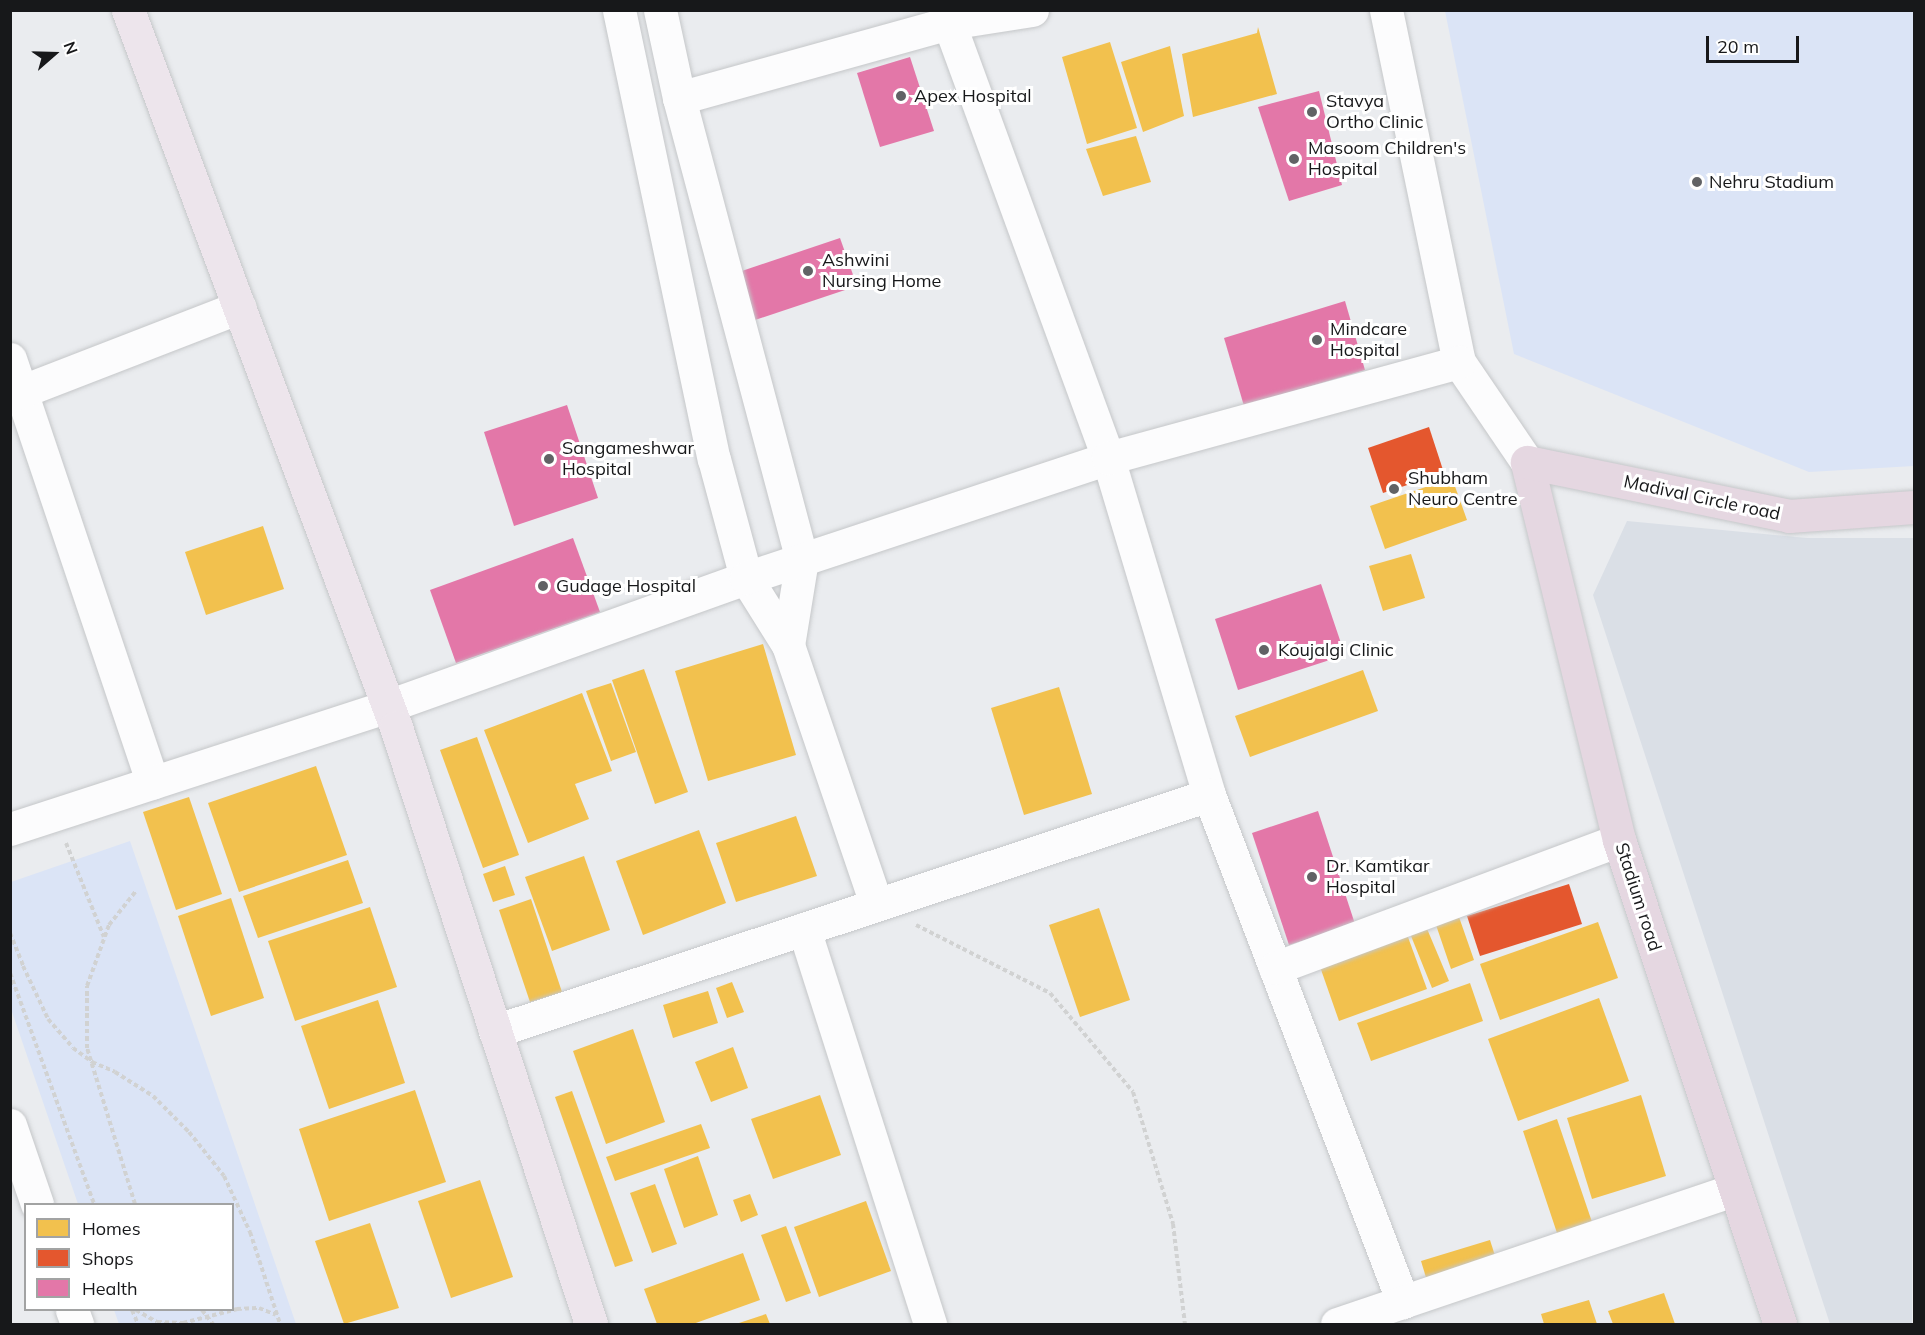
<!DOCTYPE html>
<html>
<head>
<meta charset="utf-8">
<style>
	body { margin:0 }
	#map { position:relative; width:1925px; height:1335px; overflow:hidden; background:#eaecef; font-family:Mulish,sans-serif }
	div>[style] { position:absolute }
	.built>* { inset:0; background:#dadfe6 }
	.green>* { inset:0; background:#dbe4f6 }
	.homes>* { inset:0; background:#f2c14e }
	.shops>* { inset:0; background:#e4572e }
	.health>* { inset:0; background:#e377a8 }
	.path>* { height:4px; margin-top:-2px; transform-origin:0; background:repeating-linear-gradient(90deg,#d1d2d2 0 4.5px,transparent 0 7.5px) }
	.roads { filter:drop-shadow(0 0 2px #c5c7c9) drop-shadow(0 0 2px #c5c7c9) }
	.minor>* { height:33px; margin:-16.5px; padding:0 16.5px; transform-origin:16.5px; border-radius:16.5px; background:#fcfcfd }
	.major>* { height:33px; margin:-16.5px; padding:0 16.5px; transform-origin:16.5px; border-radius:16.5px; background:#ede5ec }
	.highway>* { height:33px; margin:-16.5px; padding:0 16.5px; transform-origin:16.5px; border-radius:16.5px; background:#e5d7e1 }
	.dots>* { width:16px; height:16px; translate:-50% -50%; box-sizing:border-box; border:3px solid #fff; border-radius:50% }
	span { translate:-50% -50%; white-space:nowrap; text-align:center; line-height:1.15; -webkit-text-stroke:6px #fff; paint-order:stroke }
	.poi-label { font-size:18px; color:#17181a }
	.left { translate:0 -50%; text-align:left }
	.street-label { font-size:18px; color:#17181a }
	.frame { position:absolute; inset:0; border:12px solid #17181a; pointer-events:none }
	.legend { position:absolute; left:24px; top:1203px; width:210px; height:108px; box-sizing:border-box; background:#fff; border:2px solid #a2a3a3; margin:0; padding:8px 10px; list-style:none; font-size:18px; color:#17181a }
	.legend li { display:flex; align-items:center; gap:12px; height:30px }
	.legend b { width:30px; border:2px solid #a2a3a3 }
	.north { position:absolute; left:24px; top:24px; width:60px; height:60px; -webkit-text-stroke:4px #fff; paint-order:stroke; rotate:70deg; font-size:16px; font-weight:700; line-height:24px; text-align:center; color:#17181a }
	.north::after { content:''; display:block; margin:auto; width:21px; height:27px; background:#17181a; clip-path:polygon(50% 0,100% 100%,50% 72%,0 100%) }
	.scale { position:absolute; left:1706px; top:36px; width:93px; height:27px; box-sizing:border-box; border:3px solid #17181a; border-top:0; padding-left:8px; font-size:18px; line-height:21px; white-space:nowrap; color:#17181a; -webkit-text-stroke:4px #fff; paint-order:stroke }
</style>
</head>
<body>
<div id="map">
	<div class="built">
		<div style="clip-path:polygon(1627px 521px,1807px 538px,1914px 538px,1912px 1324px,1830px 1324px,1593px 595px)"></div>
	</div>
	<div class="green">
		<div style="clip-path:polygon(1445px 11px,1914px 11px,1914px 466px,1809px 472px,1514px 354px)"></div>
		<div style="clip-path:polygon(130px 841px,296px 1324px,119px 1324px,114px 1310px,232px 1310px,232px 1204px,78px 1204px,11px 1009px,11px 882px)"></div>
	</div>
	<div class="homes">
		<div style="clip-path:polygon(1258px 27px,1277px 94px,1193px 117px,1182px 54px,1257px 33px)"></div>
		<div style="clip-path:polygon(1110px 42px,1137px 128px,1087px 144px,1062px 57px)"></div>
		<div style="clip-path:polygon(1170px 46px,1184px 116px,1143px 132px,1121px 62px)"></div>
		<div style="clip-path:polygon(1136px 136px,1151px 182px,1103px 196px,1086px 149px)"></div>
		<div style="clip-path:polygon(1452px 478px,1467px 520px,1385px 549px,1370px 506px)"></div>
		<div style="clip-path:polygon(263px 526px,284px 589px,206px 615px,185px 552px)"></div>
		<div style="clip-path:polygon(1411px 554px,1425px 598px,1383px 611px,1369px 566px)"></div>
		<div style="clip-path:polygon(763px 644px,796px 755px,708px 781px,675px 671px)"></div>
		<div style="clip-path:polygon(644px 669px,688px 792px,655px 804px,612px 680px)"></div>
		<div style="clip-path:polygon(1363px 670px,1378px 711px,1250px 757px,1235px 716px)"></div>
		<div style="clip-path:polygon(611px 683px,636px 752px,611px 761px,586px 691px)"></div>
		<div style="clip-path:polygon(1059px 687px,1092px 794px,1024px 815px,991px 708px)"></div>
		<div style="clip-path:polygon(582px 693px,612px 771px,575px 784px,589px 819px,528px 843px,484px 730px)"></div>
		<div style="clip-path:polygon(477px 737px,519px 855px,483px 868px,440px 750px)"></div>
		<div style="clip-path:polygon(316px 766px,347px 855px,239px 892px,208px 803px)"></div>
		<div style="clip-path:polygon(189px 797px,222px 894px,176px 910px,143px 812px)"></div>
		<div style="clip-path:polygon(796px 816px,817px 876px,736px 902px,716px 843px)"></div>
		<div style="clip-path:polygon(699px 830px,726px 903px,643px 935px,616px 861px)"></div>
		<div style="clip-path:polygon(584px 856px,610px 930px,552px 951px,525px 877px)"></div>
		<div style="clip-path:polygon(348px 860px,363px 903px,258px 938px,243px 896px)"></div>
		<div style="clip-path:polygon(505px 866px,515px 895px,493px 902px,483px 874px)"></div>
		<div style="clip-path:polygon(231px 898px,264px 998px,211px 1016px,178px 916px)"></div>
		<div style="clip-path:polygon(531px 899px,562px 992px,530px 1002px,499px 910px)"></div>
		<div style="clip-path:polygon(370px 907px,397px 987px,295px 1021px,268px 941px)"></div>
		<div style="clip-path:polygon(1099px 908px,1130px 1000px,1080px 1017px,1049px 925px)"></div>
		<div style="clip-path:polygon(1459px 917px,1474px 960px,1451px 969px,1436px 925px)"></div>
		<div style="clip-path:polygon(1598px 922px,1618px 978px,1500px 1020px,1480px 964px)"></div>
		<div style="clip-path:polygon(1425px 924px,1449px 981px,1432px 988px,1409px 931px)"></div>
		<div style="clip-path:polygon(1405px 929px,1427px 989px,1339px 1021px,1318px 961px)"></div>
		<div style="clip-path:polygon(732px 982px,744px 1012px,727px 1018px,716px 988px)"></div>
		<div style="clip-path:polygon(1470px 983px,1483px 1021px,1371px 1061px,1357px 1023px)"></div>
		<div style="clip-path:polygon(708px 991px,718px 1023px,673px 1038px,663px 1005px)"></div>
		<div style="clip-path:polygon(1599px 998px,1629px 1081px,1518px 1121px,1488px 1039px)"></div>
		<div style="clip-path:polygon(378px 1000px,405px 1083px,329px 1109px,301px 1026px)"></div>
		<div style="clip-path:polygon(633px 1029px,665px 1122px,606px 1144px,573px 1051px)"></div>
		<div style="clip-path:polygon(733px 1047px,748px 1088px,711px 1102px,695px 1062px)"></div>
		<div style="clip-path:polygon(415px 1090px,446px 1182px,329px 1221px,299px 1129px)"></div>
		<div style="clip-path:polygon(572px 1091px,633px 1261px,615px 1267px,555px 1097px)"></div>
		<div style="clip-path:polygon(820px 1095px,841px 1155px,773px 1179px,751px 1119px)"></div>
		<div style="clip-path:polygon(1641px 1095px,1666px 1176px,1592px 1199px,1567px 1118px)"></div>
		<div style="clip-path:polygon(1557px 1119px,1592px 1222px,1557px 1233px,1523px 1131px)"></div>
		<div style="clip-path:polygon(701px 1124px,710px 1148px,615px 1181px,606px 1157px)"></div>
		<div style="clip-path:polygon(698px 1156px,718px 1215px,684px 1228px,664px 1169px)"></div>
		<div style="clip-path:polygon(480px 1180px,513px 1277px,451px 1298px,418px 1201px)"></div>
		<div style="clip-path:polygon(655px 1184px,677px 1244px,652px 1253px,630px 1193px)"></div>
		<div style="clip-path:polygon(750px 1194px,758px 1215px,741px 1222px,733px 1200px)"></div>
		<div style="clip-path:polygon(866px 1201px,891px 1271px,819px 1297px,794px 1227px)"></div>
		<div style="clip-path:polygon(370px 1223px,399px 1308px,344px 1324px,315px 1241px)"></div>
		<div style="clip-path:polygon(786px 1226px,811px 1293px,786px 1302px,761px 1235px)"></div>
		<div style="clip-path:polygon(1490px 1240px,1497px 1262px,1428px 1284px,1421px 1261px)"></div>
		<div style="clip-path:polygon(743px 1253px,760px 1300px,693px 1324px,657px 1324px,644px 1289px)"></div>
		<div style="clip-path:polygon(1664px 1293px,1675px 1324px,1613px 1324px,1608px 1311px)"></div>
		<div style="clip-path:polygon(1589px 1300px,1597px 1324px,1544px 1324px,1541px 1314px)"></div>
		<div style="clip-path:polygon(766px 1314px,770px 1324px,736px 1324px)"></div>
	</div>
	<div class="shops">
		<div style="clip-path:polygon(1429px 427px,1444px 473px,1383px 493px,1368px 448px)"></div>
		<div style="clip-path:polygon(1569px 884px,1582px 924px,1480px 956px,1467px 916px)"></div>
	</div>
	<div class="health">
		<div style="clip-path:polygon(910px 57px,934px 131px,880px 147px,857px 73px)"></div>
		<div style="clip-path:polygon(1319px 91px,1342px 185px,1289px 201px,1258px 107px)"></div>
		<div style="clip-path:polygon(840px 238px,857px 286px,746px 323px,730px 275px)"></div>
		<div style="clip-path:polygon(1345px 301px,1365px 370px,1244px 406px,1224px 338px)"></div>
		<div style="clip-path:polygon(567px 405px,598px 498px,514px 526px,484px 432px)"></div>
		<div style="clip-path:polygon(573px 538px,600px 612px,456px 663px,430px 590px)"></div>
		<div style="clip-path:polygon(1321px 584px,1345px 655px,1238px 690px,1215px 619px)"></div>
		<div style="clip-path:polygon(1318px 811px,1355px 924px,1289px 945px,1252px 833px)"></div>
	</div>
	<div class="path">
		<div style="left:66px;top:843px;width:101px;rotate:68deg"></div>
		<div style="left:916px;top:925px;width:150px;rotate:26.9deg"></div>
		<div style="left:1050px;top:993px;width:129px;rotate:50deg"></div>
		<div style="left:1133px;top:1092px;width:138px;rotate:73.1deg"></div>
		<div style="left:1173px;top:1224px;width:101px;rotate:83.2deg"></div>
		<div style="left:10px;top:933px;width:35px;rotate:68deg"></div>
		<div style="left:23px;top:966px;width:59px;rotate:64.7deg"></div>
		<div style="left:48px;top:1019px;width:38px;rotate:49deg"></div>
		<div style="left:73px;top:1048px;width:24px;rotate:36deg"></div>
		<div style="left:92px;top:1062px;width:25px;rotate:23deg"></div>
		<div style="left:115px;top:1072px;width:45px;rotate:32.3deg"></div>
		<div style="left:153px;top:1096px;width:51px;rotate:45deg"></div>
		<div style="left:189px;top:1132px;width:56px;rotate:51.5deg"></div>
		<div style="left:224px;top:1176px;width:62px;rotate:65.1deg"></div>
		<div style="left:250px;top:1232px;width:97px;rotate:71.9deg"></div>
		<div style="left:10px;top:973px;width:246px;rotate:70deg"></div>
		<div style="left:135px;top:1204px;width:163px;rotate:-107.1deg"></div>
		<div style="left:87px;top:1048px;width:62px;rotate:-90deg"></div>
		<div style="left:87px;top:986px;width:65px;rotate:-70.2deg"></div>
		<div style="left:109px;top:925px;width:43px;rotate:-51.5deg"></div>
		<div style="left:132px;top:1310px;width:15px;rotate:67deg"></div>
		<div style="left:136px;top:1310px;width:24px;rotate:30deg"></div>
		<div style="left:157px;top:1322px;width:26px;rotate:2deg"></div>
		<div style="left:183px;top:1323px;width:56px;rotate:-14.5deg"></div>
		<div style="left:237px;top:1309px;width:22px;rotate:-3deg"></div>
		<div style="left:259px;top:1308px;width:18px;rotate:22deg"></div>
		<div style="left:202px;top:1310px;width:18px;rotate:52deg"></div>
	</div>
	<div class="roads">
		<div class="minor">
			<div style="left:619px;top:10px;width:459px;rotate:78.1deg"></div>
			<div style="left:714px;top:459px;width:123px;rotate:74.9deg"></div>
			<div style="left:746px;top:578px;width:79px;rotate:57.9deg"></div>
			<div style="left:788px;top:645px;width:274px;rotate:71.2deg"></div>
			<div style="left:660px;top:10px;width:90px;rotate:77.8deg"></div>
			<div style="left:679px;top:98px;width:477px;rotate:75.1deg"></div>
			<div style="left:802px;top:559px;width:87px;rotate:99.2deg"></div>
			<div style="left:1386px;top:10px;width:359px;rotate:78.3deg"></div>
			<div style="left:1459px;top:362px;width:121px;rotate:55.8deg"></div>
			<div style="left:949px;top:23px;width:463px;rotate:69.9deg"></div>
			<div style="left:1108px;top:458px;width:352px;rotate:73.3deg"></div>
			<div style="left:1209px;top:795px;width:543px;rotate:69.06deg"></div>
			<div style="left:679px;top:98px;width:280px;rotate:-15.5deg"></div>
			<div style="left:949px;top:23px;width:84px;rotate:-8.9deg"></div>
			<div style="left:10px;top:359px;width:447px;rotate:71.4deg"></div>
			<div style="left:10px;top:396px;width:246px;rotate:-21.2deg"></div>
			<div style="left:10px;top:829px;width:398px;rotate:-18deg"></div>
			<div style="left:388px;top:706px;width:380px;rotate:-19.7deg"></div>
			<div style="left:746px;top:578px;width:381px;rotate:-18.3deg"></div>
			<div style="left:1108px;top:458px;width:364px;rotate:-15.3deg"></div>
			<div style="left:804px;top:929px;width:415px;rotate:72.3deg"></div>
			<div style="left:1275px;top:968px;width:367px;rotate:-20.4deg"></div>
			<div style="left:495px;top:1031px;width:752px;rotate:-18.29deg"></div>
			<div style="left:10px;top:1125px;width:83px;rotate:71.1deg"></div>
			<div style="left:72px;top:1310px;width:15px;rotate:70deg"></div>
			<div style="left:1337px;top:1324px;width:420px;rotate:-18.7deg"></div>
		</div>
		<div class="major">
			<div style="left:128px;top:10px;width:765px;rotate:69.51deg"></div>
			<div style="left:396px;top:727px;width:628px;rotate:71.91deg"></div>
		</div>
		<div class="highway">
			<div style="left:1780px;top:1324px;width:510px;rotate:-108.4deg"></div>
			<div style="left:1619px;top:840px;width:389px;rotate:-103.7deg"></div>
			<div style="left:1527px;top:462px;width:268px;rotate:11.6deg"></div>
			<div style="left:1789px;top:516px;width:125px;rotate:-4.1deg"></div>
		</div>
	</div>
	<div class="dots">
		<div style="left:901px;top:96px;background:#616265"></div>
		<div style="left:1312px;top:112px;background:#616265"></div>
		<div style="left:1294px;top:159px;background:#616265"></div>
		<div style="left:1697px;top:182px;background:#616265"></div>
		<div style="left:808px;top:271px;background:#616265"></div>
		<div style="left:1317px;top:340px;background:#616265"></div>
		<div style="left:549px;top:459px;background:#616265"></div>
		<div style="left:1394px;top:489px;background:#616265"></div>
		<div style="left:543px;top:586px;background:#616265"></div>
		<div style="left:1264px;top:650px;background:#616265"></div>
		<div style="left:1312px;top:877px;background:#616265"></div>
	</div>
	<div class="poi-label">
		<span class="left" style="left:914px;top:96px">Apex Hospital</span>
		<span class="left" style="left:1326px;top:112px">Stavya<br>Ortho Clinic</span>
		<span class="left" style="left:1308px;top:159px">Masoom Children's<br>Hospital</span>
		<span class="left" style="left:1709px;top:182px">Nehru Stadium</span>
		<span class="left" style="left:822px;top:271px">Ashwini<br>Nursing Home</span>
		<span class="left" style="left:1330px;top:340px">Mindcare<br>Hospital</span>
		<span class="left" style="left:562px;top:459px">Sangameshwar<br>Hospital</span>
		<span class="left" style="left:1408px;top:489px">Shubham<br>Neuro Centre</span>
		<span class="left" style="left:556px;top:586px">Gudage Hospital</span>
		<span class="left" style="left:1278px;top:650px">Koujalgi Clinic</span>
		<span class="left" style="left:1326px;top:877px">Dr. Kamtikar<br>Hospital</span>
	</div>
	<div class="street-label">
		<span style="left:1702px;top:498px;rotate:12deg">Madival Circle road</span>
		<span style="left:1638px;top:897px;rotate:72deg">Stadium road</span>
	</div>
	<div class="frame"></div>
	<ul class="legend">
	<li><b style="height:16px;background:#f2c14e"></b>Homes</li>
	<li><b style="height:16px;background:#e4572e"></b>Shops</li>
	<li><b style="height:16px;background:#e377a8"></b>Health</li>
	</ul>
	<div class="north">N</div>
	<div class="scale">20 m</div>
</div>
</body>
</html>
